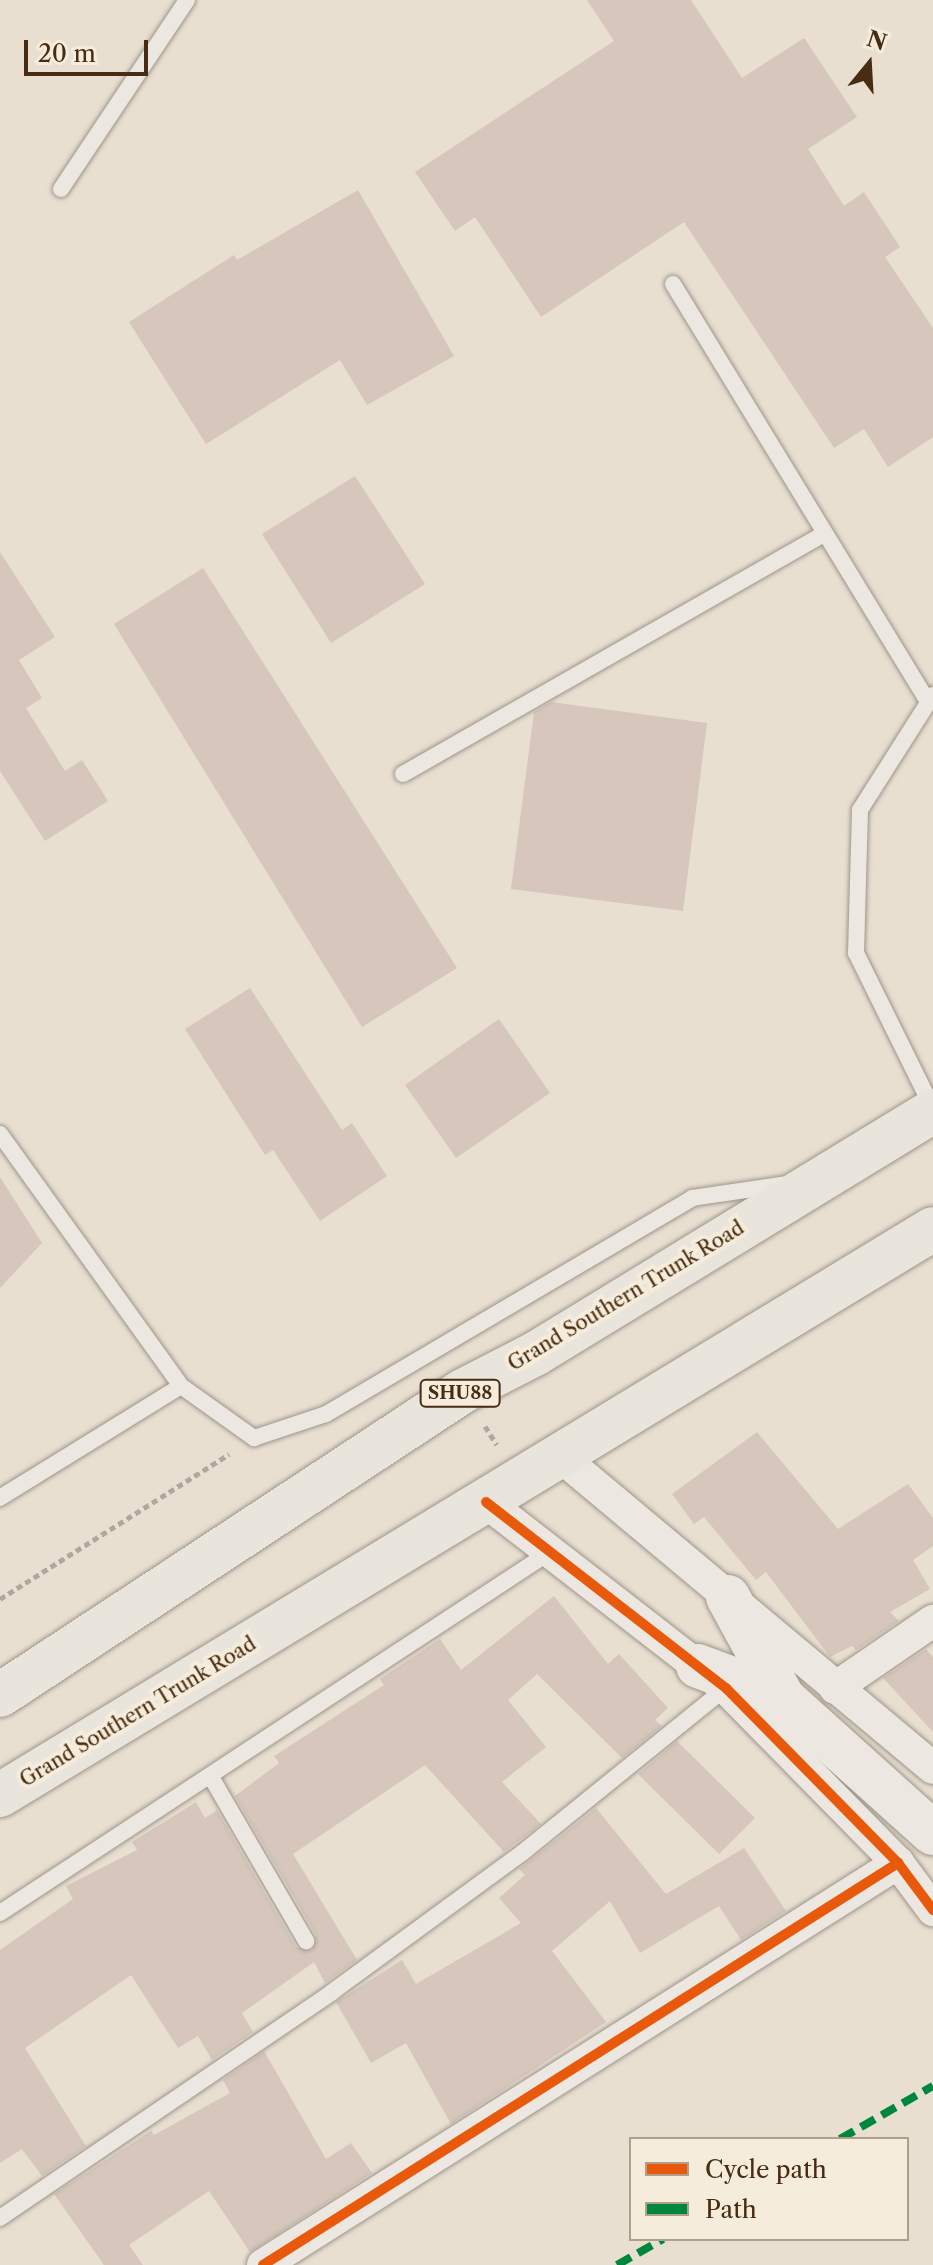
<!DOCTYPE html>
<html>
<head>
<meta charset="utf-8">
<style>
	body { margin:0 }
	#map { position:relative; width:933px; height:2265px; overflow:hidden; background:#e8dfd1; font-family:"Libre Caslon Text",serif }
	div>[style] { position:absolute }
	.building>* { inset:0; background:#d6c6bb }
	.path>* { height:5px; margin-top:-2.5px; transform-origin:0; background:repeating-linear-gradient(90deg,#aea8a0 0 6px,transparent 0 10px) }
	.roads { filter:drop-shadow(0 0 2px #9e958a) drop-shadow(0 0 2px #9e958a) }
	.lane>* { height:16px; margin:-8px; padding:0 8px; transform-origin:8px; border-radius:8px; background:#ece8e1 }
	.street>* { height:32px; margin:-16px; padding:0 16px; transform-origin:16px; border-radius:16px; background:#ece8e1 }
	.secondary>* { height:44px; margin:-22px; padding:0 22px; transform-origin:22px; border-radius:22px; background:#ece8e1 }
	.primary>* { height:44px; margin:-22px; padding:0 22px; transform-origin:22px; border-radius:22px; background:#e9e4dc }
	.quiet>* { height:8px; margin-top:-4px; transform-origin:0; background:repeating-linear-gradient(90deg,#00873e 0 16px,transparent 0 24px) }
	.cycleway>* { height:10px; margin:-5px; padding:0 5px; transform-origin:5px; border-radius:5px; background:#e8590c }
	span { translate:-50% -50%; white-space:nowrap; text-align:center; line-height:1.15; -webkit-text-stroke:8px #f6ecdb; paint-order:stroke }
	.shield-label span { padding:2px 6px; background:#f6ecdb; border:2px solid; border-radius:6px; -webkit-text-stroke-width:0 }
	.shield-label { font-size:18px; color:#472b12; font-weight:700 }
	.street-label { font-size:20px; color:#472b12 }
	.legend { position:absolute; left:629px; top:2137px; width:280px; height:104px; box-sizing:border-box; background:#f6ecdb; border:2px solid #b09f8b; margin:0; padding:10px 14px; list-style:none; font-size:24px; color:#472b12 }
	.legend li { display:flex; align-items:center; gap:16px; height:40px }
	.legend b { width:40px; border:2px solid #b09f8b }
	.north { position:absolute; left:829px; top:24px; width:80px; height:80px; -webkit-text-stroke:6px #f6ecdb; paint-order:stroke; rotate:18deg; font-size:22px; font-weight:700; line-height:32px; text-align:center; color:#472b12 }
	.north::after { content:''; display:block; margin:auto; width:28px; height:36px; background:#472b12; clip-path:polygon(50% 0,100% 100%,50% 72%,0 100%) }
	.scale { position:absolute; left:24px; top:40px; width:124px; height:36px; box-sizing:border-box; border:4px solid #472b12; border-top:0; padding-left:10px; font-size:24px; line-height:28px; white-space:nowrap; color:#472b12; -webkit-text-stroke:6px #f6ecdb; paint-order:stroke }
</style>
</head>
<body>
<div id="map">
	<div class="building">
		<div style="clip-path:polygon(587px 0,691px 0,742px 78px,804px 38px,857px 117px,808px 149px,844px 206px,864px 192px,900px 247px,885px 257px,933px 328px,933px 437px,888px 467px,864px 429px,834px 448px,684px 222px,541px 317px,475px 217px,455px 231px,415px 172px,614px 41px)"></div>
		<div style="clip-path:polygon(358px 190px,454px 356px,367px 405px,340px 360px,206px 444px,129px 322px,234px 255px,237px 260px)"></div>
		<div style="clip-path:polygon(355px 476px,425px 584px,331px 643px,262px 534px)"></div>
		<div style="clip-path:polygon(0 552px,55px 637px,19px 660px,42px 698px,26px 708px,65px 771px,82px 760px,108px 801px,45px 841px,0 771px)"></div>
		<div style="clip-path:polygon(203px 568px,457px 968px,362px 1027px,114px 624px)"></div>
		<div style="clip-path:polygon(551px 702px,707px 723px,683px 911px,511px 889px,534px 712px)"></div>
		<div style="clip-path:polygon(250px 988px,342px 1130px,352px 1123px,387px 1176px,320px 1221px,273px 1150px,265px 1155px,185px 1029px)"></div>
		<div style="clip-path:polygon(499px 1019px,550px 1093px,456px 1158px,405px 1085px)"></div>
		<div style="clip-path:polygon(0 1177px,42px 1243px,0 1288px)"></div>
		<div style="clip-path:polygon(757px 1432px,838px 1529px,908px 1484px,933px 1518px,933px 1546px,913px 1560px,930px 1589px,890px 1612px,899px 1621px,856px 1650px,852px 1646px,830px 1657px,766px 1572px,756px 1580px,704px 1517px,694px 1524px,672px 1494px)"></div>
		<div style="clip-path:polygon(554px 1596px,608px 1664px,619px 1654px,668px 1708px,655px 1720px,662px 1726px,622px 1758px,537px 1674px,508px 1700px,546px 1747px,502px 1782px,541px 1824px,504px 1852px,425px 1765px,293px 1854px,357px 1960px,325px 1983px,314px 1962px,242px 2013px,253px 2032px,212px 2060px,198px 2036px,178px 2048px,131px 1975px,25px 2048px,86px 2146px,42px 2176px,22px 2149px,0 2163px,0 1950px,73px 1899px,66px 1886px,137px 1850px,132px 1842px,196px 1802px,205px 1818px,217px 1810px,296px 1947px,312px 1950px,316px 1935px,235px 1796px,279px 1763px,274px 1756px,384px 1685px,380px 1679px,440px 1639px,461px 1670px)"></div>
		<div style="clip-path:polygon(926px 1649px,933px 1657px,933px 1732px,883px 1678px)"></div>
		<div style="clip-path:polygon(677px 1741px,755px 1818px,719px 1854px,638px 1774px)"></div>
		<div style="clip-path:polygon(596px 1808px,666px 1894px,744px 1848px,786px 1911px,741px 1940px,719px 1906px,640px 1953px,610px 1901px,552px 1951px,606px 2022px,451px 2124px,406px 2043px,371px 2063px,336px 2002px,402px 1960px,416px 1984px,521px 1923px,499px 1898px,525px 1875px,519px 1869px)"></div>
		<div style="clip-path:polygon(264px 2051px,326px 2159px,351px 2143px,372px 2173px,250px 2252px,209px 2191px,129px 2245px,143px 2265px,104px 2265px,54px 2194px,151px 2131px,154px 2135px,230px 2093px,223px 2080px)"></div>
	</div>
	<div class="path">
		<div style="left:485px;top:1426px;width:22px;rotate:58deg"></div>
		<div style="left:0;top:1599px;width:271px;rotate:-32.3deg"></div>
	</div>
	<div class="roads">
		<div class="lane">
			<div style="left:61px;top:189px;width:227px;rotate:-56.3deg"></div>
			<div style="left:673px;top:284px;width:486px;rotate:58.6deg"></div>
			<div style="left:933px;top:695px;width:136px;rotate:122.4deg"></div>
			<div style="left:860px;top:810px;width:143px;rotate:91.6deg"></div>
			<div style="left:856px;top:953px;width:174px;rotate:63.7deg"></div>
			<div style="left:403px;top:774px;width:485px;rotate:-29.7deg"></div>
			<div style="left:0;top:1134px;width:310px;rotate:54.3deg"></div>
			<div style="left:181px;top:1386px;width:213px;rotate:148.3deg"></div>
			<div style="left:181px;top:1386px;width:90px;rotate:35.5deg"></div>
			<div style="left:254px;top:1438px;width:76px;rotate:-18.4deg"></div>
			<div style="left:326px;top:1414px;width:425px;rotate:-30.5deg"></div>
			<div style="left:692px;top:1198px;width:96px;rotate:-8.4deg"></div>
			<div style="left:211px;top:1777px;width:190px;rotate:59.9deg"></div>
			<div style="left:0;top:1913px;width:658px;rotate:-33.28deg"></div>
			<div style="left:0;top:2218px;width:402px;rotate:-34.2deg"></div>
			<div style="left:332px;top:1992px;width:235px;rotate:-36.2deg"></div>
			<div style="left:522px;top:1853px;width:262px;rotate:-39deg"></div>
		</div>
		<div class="street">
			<div style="left:560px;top:1456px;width:486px;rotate:39.9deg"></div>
			<div style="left:486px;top:1502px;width:304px;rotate:37.8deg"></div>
			<div style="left:726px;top:1688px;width:245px;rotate:45.5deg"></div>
			<div style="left:898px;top:1863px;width:59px;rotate:53.3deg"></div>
			<div style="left:835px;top:1688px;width:119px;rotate:-34.4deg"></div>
			<div style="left:263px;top:2265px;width:752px;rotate:-32.34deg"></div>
		</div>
		<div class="secondary">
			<div style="left:698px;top:1666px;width:91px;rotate:20.6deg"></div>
			<div style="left:783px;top:1698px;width:115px;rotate:-118.6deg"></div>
			<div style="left:783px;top:1698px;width:202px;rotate:42deg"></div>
		</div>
		<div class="primary">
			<div style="left:0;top:1695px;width:554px;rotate:-33.29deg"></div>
			<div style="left:463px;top:1391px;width:81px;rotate:-27.2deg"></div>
			<div style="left:535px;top:1354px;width:466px;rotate:-31.4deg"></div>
			<div style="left:0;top:1795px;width:1091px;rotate:-31.24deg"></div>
		</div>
	</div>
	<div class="quiet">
		<div style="left:840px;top:2139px;width:107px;rotate:-29.7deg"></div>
		<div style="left:617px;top:2265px;width:53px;rotate:-29.5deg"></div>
	</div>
	<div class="cycleway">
		<div style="left:486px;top:1502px;width:304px;rotate:37.8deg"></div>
		<div style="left:726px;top:1688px;width:245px;rotate:45.5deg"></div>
		<div style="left:898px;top:1863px;width:59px;rotate:53.3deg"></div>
		<div style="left:263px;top:2265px;width:752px;rotate:-32.34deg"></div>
	</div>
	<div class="shield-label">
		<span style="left:460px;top:1393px">SHU88</span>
	</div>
	<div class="street-label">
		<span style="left:626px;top:1296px;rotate:-31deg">Grand Southern Trunk Road</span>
		<span style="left:138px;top:1712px;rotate:-31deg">Grand Southern Trunk Road</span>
	</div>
	<ul class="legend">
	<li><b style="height:10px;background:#e8590c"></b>Cycle path</li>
	<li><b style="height:10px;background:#00873e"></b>Path</li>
	</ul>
	<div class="north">N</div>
	<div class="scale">20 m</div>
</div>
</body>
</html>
